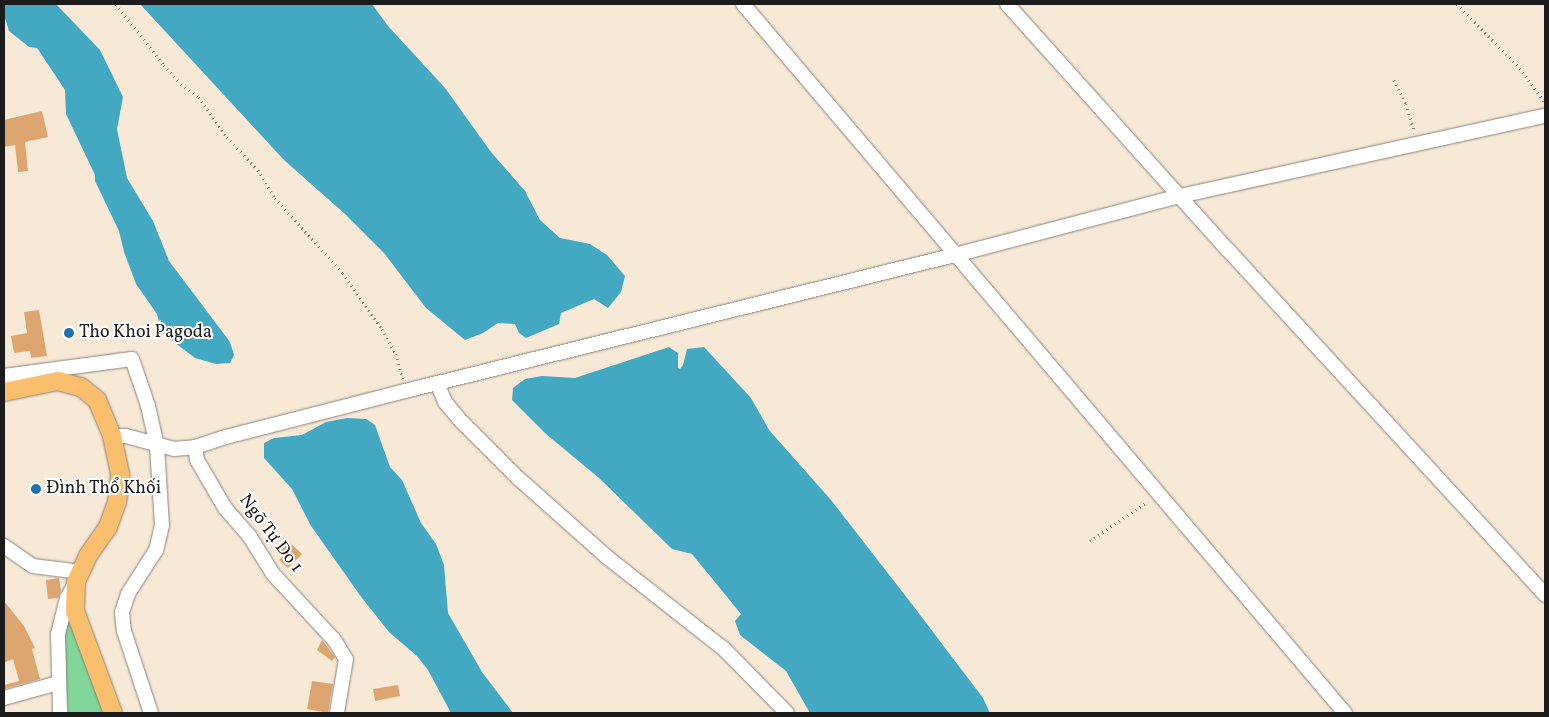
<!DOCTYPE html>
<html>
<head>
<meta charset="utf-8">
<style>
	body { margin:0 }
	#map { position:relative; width:1549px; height:717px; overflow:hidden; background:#f7e9d6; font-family:Vollkorn,serif }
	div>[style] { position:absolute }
	.green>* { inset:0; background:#81d699 }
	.water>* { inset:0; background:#43a9c3 }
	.building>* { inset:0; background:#dda670 }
	.path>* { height:2.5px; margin-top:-1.25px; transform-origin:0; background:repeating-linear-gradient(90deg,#8a8279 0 1px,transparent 0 5px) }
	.roads { filter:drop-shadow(0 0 1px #8a8279) drop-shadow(0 0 1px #8a8279) }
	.minor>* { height:14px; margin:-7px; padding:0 7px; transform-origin:7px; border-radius:7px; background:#fff }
	.major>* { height:18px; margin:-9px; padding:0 9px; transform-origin:9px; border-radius:9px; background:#f9bf6d }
	.dots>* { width:14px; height:14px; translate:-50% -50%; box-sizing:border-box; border:2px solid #fff; border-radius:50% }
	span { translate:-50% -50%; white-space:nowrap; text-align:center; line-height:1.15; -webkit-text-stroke:4px #fff; paint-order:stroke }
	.poi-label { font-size:18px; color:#1c1c1c }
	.left { translate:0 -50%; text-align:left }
	.street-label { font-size:18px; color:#1c1c1c }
	.frame { position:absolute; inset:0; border:5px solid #1c1c1c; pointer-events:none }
</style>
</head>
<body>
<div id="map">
	<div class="green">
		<div style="clip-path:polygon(70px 613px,105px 713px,68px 713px,64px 657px,65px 630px)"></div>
	</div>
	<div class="water">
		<div style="clip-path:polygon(4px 4px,56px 4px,100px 50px,123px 97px,117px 129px,127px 178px,153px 221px,169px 261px,230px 342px,234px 355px,230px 363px,216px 364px,195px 358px,162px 333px,157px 314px,136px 284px,124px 252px,119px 231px,95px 181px,95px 175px,66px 114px,65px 90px,37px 48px,29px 47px,9px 31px,4px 15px)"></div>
		<div style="clip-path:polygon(140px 4px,372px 4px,388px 26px,445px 88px,491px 152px,525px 191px,540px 220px,560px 238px,590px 244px,607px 255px,625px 276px,621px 292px,608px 308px,594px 299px,561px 313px,559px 324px,526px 338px,519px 333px,515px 324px,498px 323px,483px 333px,465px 340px,426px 308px,384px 253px,345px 214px,284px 160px)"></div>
		<div style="clip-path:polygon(669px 347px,678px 353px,678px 368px,680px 369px,683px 365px,687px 349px,704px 347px,751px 398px,769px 430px,831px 500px,911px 603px,983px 698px,990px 713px,810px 713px,786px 671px,740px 635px,735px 621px,741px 614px,692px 554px,672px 549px,599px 478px,546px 434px,512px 400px,513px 388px,525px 379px,542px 376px,575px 378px)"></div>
		<div style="clip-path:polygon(347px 418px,366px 419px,375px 425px,390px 467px,402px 480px,421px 523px,436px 544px,444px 565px,448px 613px,482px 672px,513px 713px,451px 713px,428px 670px,417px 656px,389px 632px,362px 598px,311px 526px,292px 489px,264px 458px,264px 443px,274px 438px,302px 435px,326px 422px)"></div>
	</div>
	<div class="building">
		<div style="clip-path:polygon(42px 111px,48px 137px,25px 142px,28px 171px,18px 172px,15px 145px,4px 147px,4px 120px)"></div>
		<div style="clip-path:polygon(39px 310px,47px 356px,31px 358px,30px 351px,14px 353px,11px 336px,27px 333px,24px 312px)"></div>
		<div style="clip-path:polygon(289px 542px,302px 554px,288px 568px,279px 560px,284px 555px,280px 551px)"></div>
		<div style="clip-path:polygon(59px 578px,61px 591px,58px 598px,48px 599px,46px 580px)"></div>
		<div style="clip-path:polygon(4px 601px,24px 626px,35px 648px,32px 649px,40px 679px,4px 689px,4px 685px,19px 681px,13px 659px,4px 663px)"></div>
		<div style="clip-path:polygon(322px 640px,335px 657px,332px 661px,317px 650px)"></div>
		<div style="clip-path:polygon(312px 681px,333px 684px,328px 713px,307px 709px)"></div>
		<div style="clip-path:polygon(398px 685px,400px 696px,375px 701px,373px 689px)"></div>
	</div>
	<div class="path">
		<div style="left:116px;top:4px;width:78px;rotate:51.8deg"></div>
		<div style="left:164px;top:65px;width:25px;rotate:48deg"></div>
		<div style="left:181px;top:84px;width:22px;rotate:36deg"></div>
		<div style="left:199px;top:97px;width:49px;rotate:55deg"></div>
		<div style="left:227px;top:137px;width:45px;rotate:46.8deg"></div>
		<div style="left:258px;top:170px;width:33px;rotate:59deg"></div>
		<div style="left:275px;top:198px;width:101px;rotate:47.8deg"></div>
		<div style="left:343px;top:273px;width:68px;rotate:55.1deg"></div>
		<div style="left:382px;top:329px;width:29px;rotate:61deg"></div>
		<div style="left:396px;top:354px;width:26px;rotate:74deg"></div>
		<div style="left:1457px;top:4px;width:90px;rotate:45.5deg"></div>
		<div style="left:1520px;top:68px;width:42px;rotate:53.7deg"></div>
		<div style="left:1394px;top:80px;width:27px;rotate:63deg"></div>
		<div style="left:1406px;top:104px;width:30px;rotate:73deg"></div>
		<div style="left:1090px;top:541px;width:70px;rotate:-34.6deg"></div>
	</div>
	<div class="roads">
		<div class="minor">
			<div style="left:743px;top:4px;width:930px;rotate:49.67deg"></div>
			<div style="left:1007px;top:4px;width:331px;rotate:48.1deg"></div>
			<div style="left:1228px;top:250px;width:469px;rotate:47.4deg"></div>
			<div style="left:4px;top:376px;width:129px;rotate:-7.6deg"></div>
			<div style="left:132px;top:359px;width:50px;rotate:71.2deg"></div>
			<div style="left:148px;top:406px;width:41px;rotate:77.3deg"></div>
			<div style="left:157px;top:446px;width:79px;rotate:86.4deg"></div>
			<div style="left:162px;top:525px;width:26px;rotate:103deg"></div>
			<div style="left:156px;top:550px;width:52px;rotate:122.5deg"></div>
			<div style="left:128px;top:594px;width:20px;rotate:108deg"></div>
			<div style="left:122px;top:613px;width:18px;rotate:84deg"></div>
			<div style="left:124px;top:631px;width:86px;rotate:71.8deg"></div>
			<div style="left:437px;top:383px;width:21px;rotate:67deg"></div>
			<div style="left:445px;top:402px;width:26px;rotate:50deg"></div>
			<div style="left:462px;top:422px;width:79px;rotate:45deg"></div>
			<div style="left:518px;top:478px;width:119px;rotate:41.6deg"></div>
			<div style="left:607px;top:557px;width:149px;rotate:38.2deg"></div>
			<div style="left:724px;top:649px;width:90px;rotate:45.5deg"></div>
			<div style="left:112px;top:436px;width:14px"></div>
			<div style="left:126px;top:436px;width:50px;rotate:15.2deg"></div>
			<div style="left:174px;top:449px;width:21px;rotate:-5deg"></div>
			<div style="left:195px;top:447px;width:13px;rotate:81deg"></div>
			<div style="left:197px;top:460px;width:56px;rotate:59.7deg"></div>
			<div style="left:225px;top:508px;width:38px;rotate:49deg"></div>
			<div style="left:250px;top:537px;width:44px;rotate:58.1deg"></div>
			<div style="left:273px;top:574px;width:91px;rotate:47.2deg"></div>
			<div style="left:335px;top:641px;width:21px;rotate:59deg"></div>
			<div style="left:346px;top:659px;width:55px;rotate:99.5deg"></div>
			<div style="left:195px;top:447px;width:28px;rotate:-18deg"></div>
			<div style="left:222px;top:438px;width:189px;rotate:-14.4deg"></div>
			<div style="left:405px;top:391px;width:567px;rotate:-13.89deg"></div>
			<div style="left:955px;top:255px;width:233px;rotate:-14.7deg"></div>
			<div style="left:1180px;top:196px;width:374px;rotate:-12.4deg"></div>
			<div style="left:4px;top:546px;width:35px;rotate:35deg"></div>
			<div style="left:33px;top:566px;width:48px;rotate:7.1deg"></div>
			<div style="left:81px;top:572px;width:30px;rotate:118deg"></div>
			<div style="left:67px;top:598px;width:37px;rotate:104deg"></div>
			<div style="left:58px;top:634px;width:79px;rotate:88.5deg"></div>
			<div style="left:4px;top:698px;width:56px;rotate:-15.5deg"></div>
		</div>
		<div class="major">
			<div style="left:4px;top:392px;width:55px;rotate:-11.5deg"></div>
			<div style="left:58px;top:381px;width:24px;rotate:15deg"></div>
			<div style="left:81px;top:387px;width:21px;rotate:39deg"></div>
			<div style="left:97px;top:400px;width:39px;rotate:67deg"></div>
			<div style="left:112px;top:436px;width:40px;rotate:78deg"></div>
			<div style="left:120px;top:475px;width:27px;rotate:96deg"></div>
			<div style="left:117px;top:502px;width:27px;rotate:110deg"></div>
			<div style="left:108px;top:527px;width:35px;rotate:125deg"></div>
			<div style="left:88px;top:556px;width:29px;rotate:115deg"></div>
			<div style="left:76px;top:582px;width:29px;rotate:92deg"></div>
			<div style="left:75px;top:611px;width:109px;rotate:69.6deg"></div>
		</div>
	</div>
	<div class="dots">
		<div style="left:69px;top:333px;background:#1f6fb2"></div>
		<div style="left:36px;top:489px;background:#1f6fb2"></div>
	</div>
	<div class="poi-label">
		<span class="left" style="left:79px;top:333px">Tho Khoi Pagoda</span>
		<span class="left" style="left:46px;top:489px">Đình Thổ Khối</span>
	</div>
	<div class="street-label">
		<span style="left:270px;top:534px;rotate:53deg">Ngõ Tự Do 1</span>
	</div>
	<div class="frame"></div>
</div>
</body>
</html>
